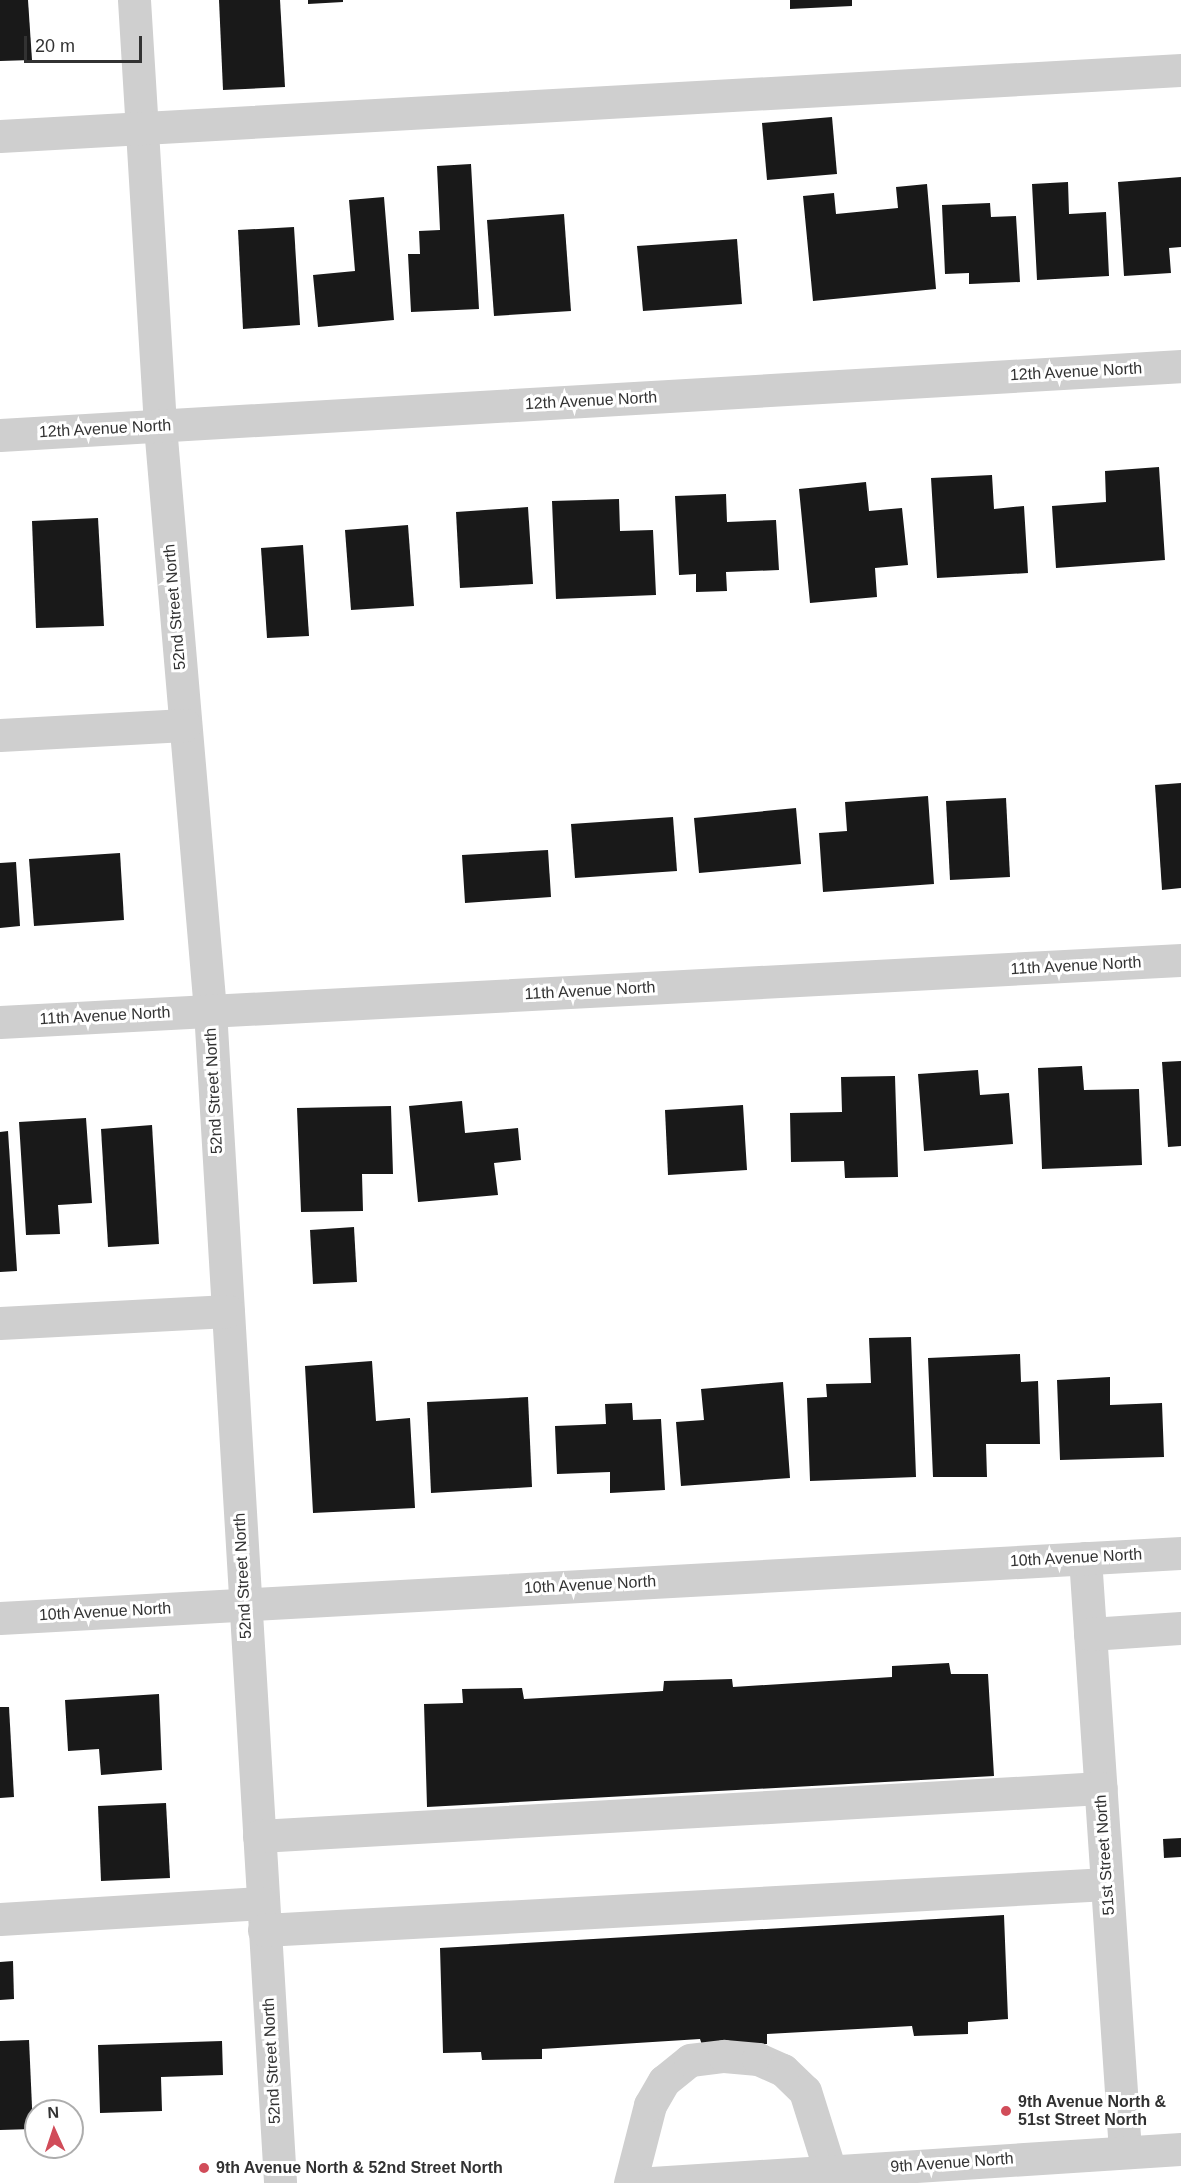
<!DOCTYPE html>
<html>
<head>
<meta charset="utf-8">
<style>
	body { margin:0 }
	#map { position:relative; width:1181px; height:2183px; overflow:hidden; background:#fff; font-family:Helvetica,sans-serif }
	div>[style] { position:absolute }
	.building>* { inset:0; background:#191919 }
	.minor>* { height:33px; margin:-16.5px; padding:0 16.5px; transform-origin:16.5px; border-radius:16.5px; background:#cfcfcf }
	.dots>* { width:16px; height:16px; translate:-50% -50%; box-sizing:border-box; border:3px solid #fff; border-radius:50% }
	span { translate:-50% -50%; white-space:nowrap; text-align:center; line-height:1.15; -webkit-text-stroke:6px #fff; paint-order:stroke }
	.street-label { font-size:16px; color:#323232 }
	.poi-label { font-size:16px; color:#323232; font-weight:700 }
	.left { translate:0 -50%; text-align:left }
	.north { position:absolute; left:24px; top:2099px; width:60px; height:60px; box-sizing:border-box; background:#fff; border:2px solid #adadad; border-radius:50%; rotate:357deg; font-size:16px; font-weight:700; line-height:24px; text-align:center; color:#323232 }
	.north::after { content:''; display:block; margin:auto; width:21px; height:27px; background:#d14c59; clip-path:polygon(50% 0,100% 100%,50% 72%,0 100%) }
	.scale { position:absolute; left:24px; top:36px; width:118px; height:27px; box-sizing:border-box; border:3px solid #323232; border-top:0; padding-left:8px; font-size:18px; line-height:21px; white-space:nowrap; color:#323232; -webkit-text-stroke:4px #fff; paint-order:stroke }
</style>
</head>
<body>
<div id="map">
	<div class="building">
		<div style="clip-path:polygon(0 0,28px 0,32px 60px,0 61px)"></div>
		<div style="clip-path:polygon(219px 0,280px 0,285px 87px,223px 90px)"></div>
		<div style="clip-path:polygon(308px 0,343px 0,343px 2px,308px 4px)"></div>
		<div style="clip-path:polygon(790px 0,852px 0,852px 6px,790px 9px)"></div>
		<div style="clip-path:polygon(832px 117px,837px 174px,767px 180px,762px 123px)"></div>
		<div style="clip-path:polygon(471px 164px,479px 309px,411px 312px,408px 254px,420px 254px,419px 231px,440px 230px,437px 166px)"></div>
		<div style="clip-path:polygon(1181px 177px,1181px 247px,1169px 248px,1171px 273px,1124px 276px,1118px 182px)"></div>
		<div style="clip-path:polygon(1068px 182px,1069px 214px,1106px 212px,1109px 276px,1037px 280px,1032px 184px)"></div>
		<div style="clip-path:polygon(927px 184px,936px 289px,813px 301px,803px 196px,834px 193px,836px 214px,898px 208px,896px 187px)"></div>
		<div style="clip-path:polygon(384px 197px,394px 320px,318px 327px,313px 275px,355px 271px,349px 200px)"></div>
		<div style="clip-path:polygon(990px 203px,991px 217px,1016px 216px,1020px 282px,969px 284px,969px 273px,945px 274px,942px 205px)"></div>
		<div style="clip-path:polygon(564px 214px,571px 311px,494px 316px,487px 220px)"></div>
		<div style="clip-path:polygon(294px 227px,300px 325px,243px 329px,238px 230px)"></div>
		<div style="clip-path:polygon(737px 239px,742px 304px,643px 311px,637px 246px)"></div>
		<div style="clip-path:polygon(1159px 467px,1165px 560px,1056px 568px,1052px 506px,1106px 502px,1105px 471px)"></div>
		<div style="clip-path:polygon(992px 475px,994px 509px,1024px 506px,1028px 573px,937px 578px,931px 478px)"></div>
		<div style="clip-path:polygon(866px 482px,869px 511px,902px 508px,908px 565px,875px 568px,877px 597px,810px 603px,799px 489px)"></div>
		<div style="clip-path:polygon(726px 494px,727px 522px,776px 520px,779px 570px,726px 572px,727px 591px,696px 592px,696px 574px,679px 575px,675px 496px)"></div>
		<div style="clip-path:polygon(619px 499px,620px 531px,653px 530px,656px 595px,556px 599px,552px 501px)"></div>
		<div style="clip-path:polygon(528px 507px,533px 584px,460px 588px,456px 512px)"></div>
		<div style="clip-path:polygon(98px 518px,104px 626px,36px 628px,32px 521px)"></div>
		<div style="clip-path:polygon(408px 525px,414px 606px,351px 610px,345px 530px)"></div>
		<div style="clip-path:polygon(303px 545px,309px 636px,267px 638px,261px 548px)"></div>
		<div style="clip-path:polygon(1181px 783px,1181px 888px,1162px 890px,1155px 785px)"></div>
		<div style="clip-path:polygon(928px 796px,934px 884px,823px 892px,819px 833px,847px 831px,845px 802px)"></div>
		<div style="clip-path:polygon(1006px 798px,1010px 877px,950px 880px,946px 801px)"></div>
		<div style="clip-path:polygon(796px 808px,801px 864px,699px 873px,694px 818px)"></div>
		<div style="clip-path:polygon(673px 817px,677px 871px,575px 878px,571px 824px)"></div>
		<div style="clip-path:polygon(548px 850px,551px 897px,465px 903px,462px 855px)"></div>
		<div style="clip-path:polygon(120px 853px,124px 920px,34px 926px,29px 859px)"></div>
		<div style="clip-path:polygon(16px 862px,20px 926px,0 928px,0 863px)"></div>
		<div style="clip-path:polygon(1181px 1061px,1181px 1146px,1168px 1147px,1162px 1062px)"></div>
		<div style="clip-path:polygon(1082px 1066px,1084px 1090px,1139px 1089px,1142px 1165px,1042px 1169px,1038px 1068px)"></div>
		<div style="clip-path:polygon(978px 1070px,980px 1095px,1009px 1093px,1013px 1144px,924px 1151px,918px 1074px)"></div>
		<div style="clip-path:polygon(895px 1076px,898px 1177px,845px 1178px,844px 1161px,791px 1162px,790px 1113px,842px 1112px,841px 1077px)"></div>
		<div style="clip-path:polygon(462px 1101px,465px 1133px,518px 1128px,521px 1160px,494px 1163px,498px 1195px,418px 1202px,409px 1106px)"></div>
		<div style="clip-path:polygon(743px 1105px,747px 1170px,668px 1175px,665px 1110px)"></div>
		<div style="clip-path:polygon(391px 1106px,393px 1174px,362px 1174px,363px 1211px,301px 1212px,297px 1108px)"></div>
		<div style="clip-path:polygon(86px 1118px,92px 1203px,58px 1205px,60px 1234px,26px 1235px,19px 1122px)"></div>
		<div style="clip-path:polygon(152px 1125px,159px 1244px,108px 1247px,101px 1129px)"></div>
		<div style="clip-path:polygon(8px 1131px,17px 1271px,0 1272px,0 1132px)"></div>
		<div style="clip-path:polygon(354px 1227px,357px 1282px,313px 1284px,310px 1230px)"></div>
		<div style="clip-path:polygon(911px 1337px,916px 1477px,810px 1481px,807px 1398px,827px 1397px,826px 1384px,871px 1383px,869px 1338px)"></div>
		<div style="clip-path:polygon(1020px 1354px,1021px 1382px,1038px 1381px,1040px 1444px,986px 1444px,987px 1477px,933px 1477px,928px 1358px)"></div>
		<div style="clip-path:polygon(372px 1361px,376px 1421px,410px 1418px,415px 1508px,313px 1513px,305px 1366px)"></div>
		<div style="clip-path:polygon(1110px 1377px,1110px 1405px,1162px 1403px,1164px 1457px,1060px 1460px,1057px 1380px)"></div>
		<div style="clip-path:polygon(783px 1382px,790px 1478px,681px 1486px,676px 1422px,704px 1420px,701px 1389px)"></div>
		<div style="clip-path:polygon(528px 1397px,532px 1487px,431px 1493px,427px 1402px)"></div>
		<div style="clip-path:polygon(632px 1403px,633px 1420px,661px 1419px,665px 1490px,610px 1493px,610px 1472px,557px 1474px,555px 1426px,606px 1424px,605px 1404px)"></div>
		<div style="clip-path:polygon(949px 1663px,951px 1674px,988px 1674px,994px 1776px,427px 1807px,424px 1704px,463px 1703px,462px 1689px,522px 1688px,524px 1699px,663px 1691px,664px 1681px,732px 1679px,733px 1687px,892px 1677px,892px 1666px)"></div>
		<div style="clip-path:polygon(159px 1694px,162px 1770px,101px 1775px,99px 1749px,68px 1751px,65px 1700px)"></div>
		<div style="clip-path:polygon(0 1707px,9px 1707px,14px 1797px,0 1798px)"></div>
		<div style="clip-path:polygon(166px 1803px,170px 1878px,101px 1881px,98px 1806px)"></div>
		<div style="clip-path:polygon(1181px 1838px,1181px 1857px,1164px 1858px,1163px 1839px)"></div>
		<div style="clip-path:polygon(1004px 1915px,1008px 2019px,968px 2022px,968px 2034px,914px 2036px,912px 2026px,767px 2034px,767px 2044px,702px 2045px,700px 2039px,542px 2049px,542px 2059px,482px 2060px,481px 2052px,443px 2053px,440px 1948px)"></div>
		<div style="clip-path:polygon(13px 1961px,14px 1999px,0 2000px,0 1962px)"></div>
		<div style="clip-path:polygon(29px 2040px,33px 2129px,0 2130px,0 2041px)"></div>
		<div style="clip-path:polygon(222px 2041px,223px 2075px,161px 2077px,162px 2111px,100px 2113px,98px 2045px)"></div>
	</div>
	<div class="minor">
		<div style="left:134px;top:0;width:427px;rotate:86.5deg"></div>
		<div style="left:160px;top:426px;width:586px;rotate:85.11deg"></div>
		<div style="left:210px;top:1010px;width:1175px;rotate:86.58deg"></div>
		<div style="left:0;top:136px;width:1183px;rotate:-3.2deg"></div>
		<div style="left:0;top:435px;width:1183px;rotate:-3.34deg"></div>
		<div style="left:0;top:735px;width:185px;rotate:-3.1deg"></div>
		<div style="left:0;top:1022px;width:1183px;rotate:-3.01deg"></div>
		<div style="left:0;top:1323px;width:228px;rotate:-3deg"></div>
		<div style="left:1085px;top:1558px;width:594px;rotate:86.14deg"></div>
		<div style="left:0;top:1618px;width:1183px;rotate:-3.15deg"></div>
		<div style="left:1090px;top:1634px;width:91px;rotate:-3.8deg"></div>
		<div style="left:259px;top:1836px;width:843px;rotate:-3.26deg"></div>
		<div style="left:0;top:1919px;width:263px;rotate:-3.5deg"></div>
		<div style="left:264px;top:1930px;width:844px;rotate:-3.12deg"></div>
		<div style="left:630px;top:2183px;width:81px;rotate:-75.6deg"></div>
		<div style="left:650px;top:2105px;width:28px;rotate:-60deg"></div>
		<div style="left:664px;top:2081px;width:33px;rotate:-39deg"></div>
		<div style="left:690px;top:2060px;width:34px;rotate:-7deg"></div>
		<div style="left:724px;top:2056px;width:34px;rotate:5deg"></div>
		<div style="left:758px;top:2059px;width:27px;rotate:24deg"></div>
		<div style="left:783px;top:2070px;width:30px;rotate:44deg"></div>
		<div style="left:805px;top:2091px;width:84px;rotate:72.6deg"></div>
		<div style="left:652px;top:2183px;width:530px;rotate:-3.68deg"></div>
	</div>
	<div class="dots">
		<div style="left:1006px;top:2111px;background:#d14c59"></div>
		<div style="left:204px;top:2168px;background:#d14c59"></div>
	</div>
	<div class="street-label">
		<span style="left:1076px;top:372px;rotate:-3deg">12th Avenue North</span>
		<span style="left:591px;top:401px;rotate:-3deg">12th Avenue North</span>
		<span style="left:105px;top:429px;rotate:-3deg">12th Avenue North</span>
		<span style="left:175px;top:607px;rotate:-95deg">52nd Street North</span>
		<span style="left:1076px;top:966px;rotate:-3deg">11th Avenue North</span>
		<span style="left:590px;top:991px;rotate:-3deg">11th Avenue North</span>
		<span style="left:105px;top:1016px;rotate:-3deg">11th Avenue North</span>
		<span style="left:214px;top:1091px;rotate:-93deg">52nd Street North</span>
		<span style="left:1076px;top:1558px;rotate:-3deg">10th Avenue North</span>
		<span style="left:243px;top:1576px;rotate:-93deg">52nd Street North</span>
		<span style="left:590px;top:1585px;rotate:-3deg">10th Avenue North</span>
		<span style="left:105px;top:1612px;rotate:-3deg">10th Avenue North</span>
		<span style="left:1105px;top:1855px;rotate:-94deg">51st Street North</span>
		<span style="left:272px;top:2061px;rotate:-93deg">52nd Street North</span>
		<span style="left:952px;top:2163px;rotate:-4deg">9th Avenue North</span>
	</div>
	<div class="poi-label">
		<span class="left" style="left:1018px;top:2111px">9th Avenue North &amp;<br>51st Street North</span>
		<span class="left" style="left:216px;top:2168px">9th Avenue North &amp; 52nd Street North</span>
	</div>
	<div class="north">N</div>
	<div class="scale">20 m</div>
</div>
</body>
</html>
